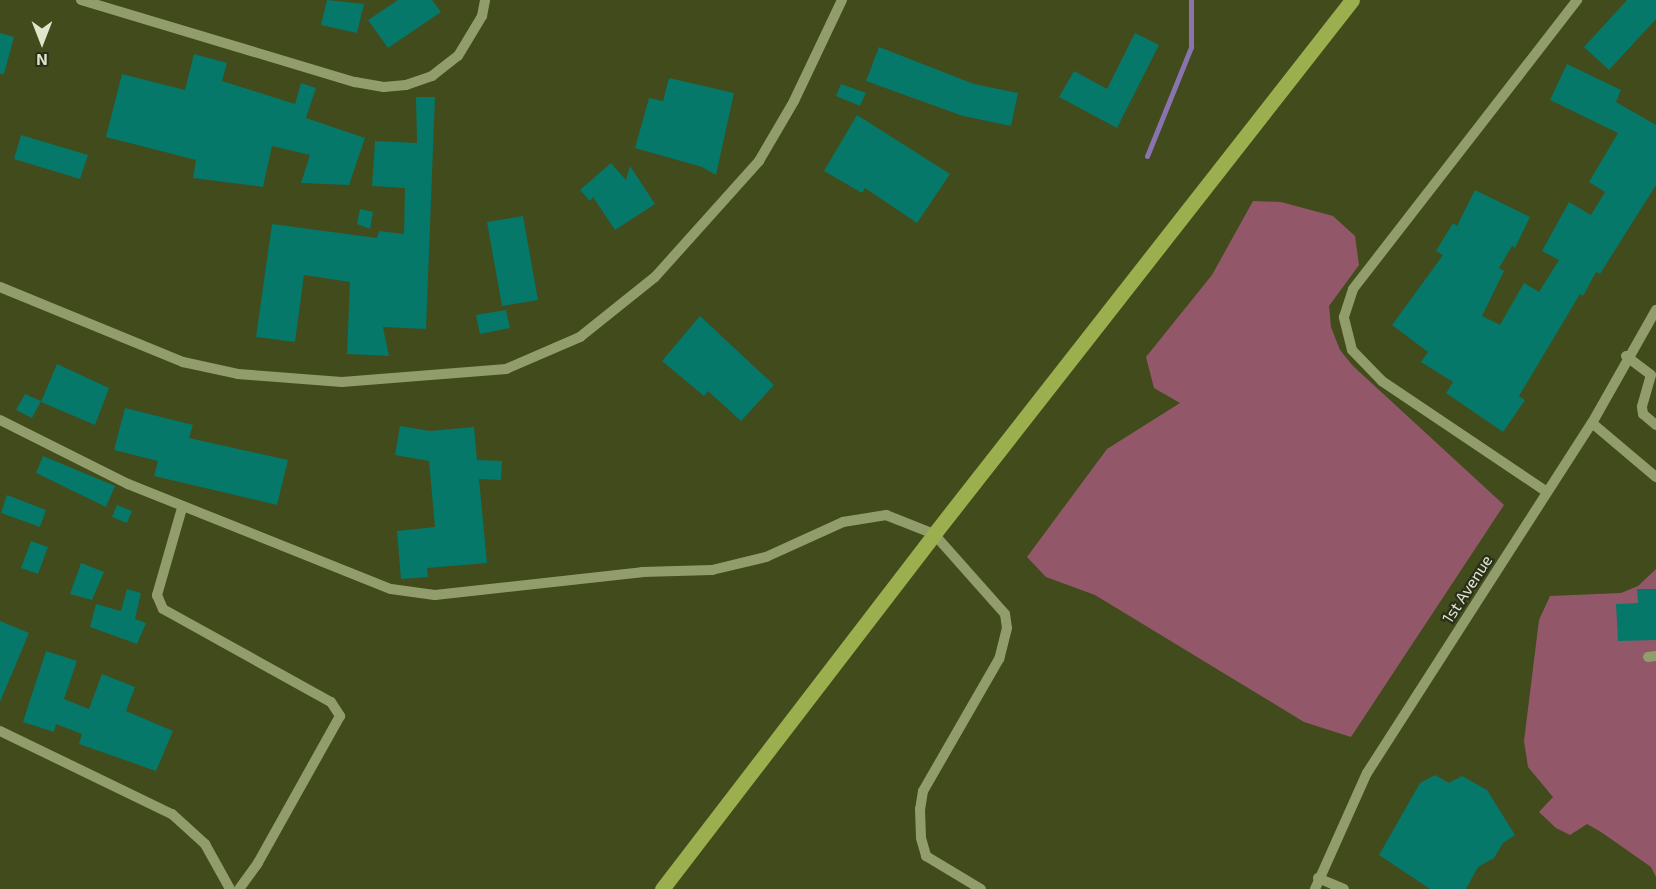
<!DOCTYPE html>
<html>
<head>
<meta charset="utf-8">
<style>
	body { margin:0 }
	#map { position:relative; width:1656px; height:889px; overflow:hidden; background:#414b1b; font-family:"Exo 2",sans-serif }
	div>[style] { position:absolute }
	.green>* { inset:0; background:#92586a }
	.stream>* { height:5px; margin:-2.5px; padding:0 2.5px; transform-origin:2.5px; border-radius:2.5px; background:#8974b0 }
	.building>* { inset:0; background:#057869 }
	.minor>* { height:10px; margin:-5px; padding:0 5px; transform-origin:5px; border-radius:5px; background:#919e6b }
	.major>* { height:15px; margin:-7.5px; padding:0 7.5px; transform-origin:7.5px; border-radius:7.5px; background:#9baf4e }
	span { translate:-50% -50%; white-space:nowrap; text-align:center; line-height:1.15; -webkit-text-stroke:4.5px #2a2f1a; paint-order:stroke }
	.street-label { font-size:16px; color:#dfe6cc }
	.north { position:absolute; left:12px; top:12px; width:60px; height:60px; -webkit-text-stroke:4px #2a2f1a; paint-order:stroke; rotate:180deg; font-size:16px; font-weight:700; line-height:24px; text-align:center; color:#dfe6cc }
	.north::after { content:''; display:block; margin:auto; width:21px; height:27px; background:#dfe6cc; clip-path:polygon(50% 0,100% 100%,50% 72%,0 100%) }
</style>
</head>
<body>
<div id="map">
	<div class="green">
		<div style="clip-path:polygon(1253px 201px,1281px 202px,1333px 216px,1355px 236px,1359px 265px,1329px 306px,1331px 327px,1340px 350px,1353px 366px,1504px 505px,1351px 737px,1304px 722px,1095px 595px,1046px 577px,1027px 557px,1107px 449px,1180px 403px,1154px 388px,1146px 357px,1212px 275px)"></div>
		<div style="clip-path:polygon(1656px 569px,1656px 877px,1651px 867px,1601px 832px,1587px 824px,1570px 835px,1556px 828px,1539px 812px,1553px 797px,1528px 767px,1524px 741px,1539px 620px,1550px 596px,1621px 593px,1638px 586px)"></div>
	</div>
	<div class="stream">
		<div style="left:1147px;top:156px;width:118px;rotate:-68deg"></div>
		<div style="left:1191px;top:47px;width:47px;rotate:-90deg"></div>
	</div>
	<div class="building">
		<div style="clip-path:polygon(327px 0,364px 4px,357px 33px,321px 25px)"></div>
		<div style="clip-path:polygon(398px 0,432px 0,441px 12px,388px 48px,368px 20px)"></div>
		<div style="clip-path:polygon(1627px 0,1656px 0,1656px 19px,1609px 70px,1584px 47px)"></div>
		<div style="clip-path:polygon(0 33px,14px 37px,4px 74px,0 74px)"></div>
		<div style="clip-path:polygon(1135px 33px,1159px 45px,1117px 128px,1059px 97px,1074px 71px,1107px 89px)"></div>
		<div style="clip-path:polygon(879px 47px,974px 84px,1018px 93px,1011px 126px,963px 116px,866px 81px)"></div>
		<div style="clip-path:polygon(194px 54px,227px 63px,222px 81px,295px 104px,301px 83px,316px 88px,306px 118px,365px 138px,349px 185px,301px 183px,310px 155px,272px 146px,263px 187px,193px 178px,196px 160px,106px 137px,122px 74px,185px 90px)"></div>
		<div style="clip-path:polygon(1567px 64px,1621px 90px,1616px 102px,1656px 125px,1656px 185px,1600px 274px,1596px 272px,1583px 296px,1580px 294px,1519px 396px,1525px 400px,1503px 432px,1446px 393px,1453px 382px,1421px 362px,1428px 352px,1392px 325px,1443px 255px,1436px 251px,1453px 223px,1457px 226px,1475px 190px,1530px 217px,1515px 248px,1512px 246px,1499px 268px,1504px 271px,1482px 316px,1500px 325px,1524px 283px,1539px 292px,1559px 260px,1542px 251px,1569px 202px,1591px 215px,1605px 192px,1589px 182px,1618px 133px,1550px 100px)"></div>
		<div style="clip-path:polygon(669px 78px,734px 93px,716px 175px,702px 167px,635px 148px,649px 98px,663px 101px)"></div>
		<div style="clip-path:polygon(841px 84px,866px 93px,860px 106px,836px 96px)"></div>
		<div style="clip-path:polygon(416px 97px,435px 97px,426px 329px,383px 327px,389px 356px,347px 354px,350px 282px,304px 275px,295px 342px,256px 337px,272px 224px,377px 238px,379px 231px,404px 234px,405px 188px,372px 186px,375px 141px,417px 143px)"></div>
		<div style="clip-path:polygon(857px 115px,950px 174px,917px 223px,865px 188px,862px 193px,824px 171px)"></div>
		<div style="clip-path:polygon(21px 135px,88px 155px,80px 179px,14px 159px)"></div>
		<div style="clip-path:polygon(611px 163px,626px 180px,630px 166px,655px 204px,615px 230px,593px 197px,590px 201px,580px 190px)"></div>
		<div style="clip-path:polygon(360px 209px,373px 212px,370px 229px,357px 224px)"></div>
		<div style="clip-path:polygon(523px 216px,538px 300px,502px 306px,487px 222px)"></div>
		<div style="clip-path:polygon(506px 310px,510px 328px,480px 334px,476px 315px)"></div>
		<div style="clip-path:polygon(700px 316px,774px 385px,741px 421px,708px 391px,704px 396px,662px 361px)"></div>
		<div style="clip-path:polygon(57px 364px,109px 388px,95px 425px,41px 402px)"></div>
		<div style="clip-path:polygon(25px 394px,41px 401px,32px 418px,16px 410px)"></div>
		<div style="clip-path:polygon(125px 408px,193px 425px,189px 438px,288px 460px,277px 505px,154px 476px,158px 461px,114px 450px)"></div>
		<div style="clip-path:polygon(400px 426px,430px 431px,474px 427px,477px 460px,502px 461px,501px 480px,479px 479px,487px 563px,427px 568px,428px 577px,401px 579px,397px 531px,435px 527px,429px 461px,395px 455px)"></div>
		<div style="clip-path:polygon(43px 456px,115px 486px,106px 507px,36px 473px)"></div>
		<div style="clip-path:polygon(7px 495px,46px 510px,40px 527px,1px 513px)"></div>
		<div style="clip-path:polygon(117px 505px,132px 511px,127px 523px,112px 517px)"></div>
		<div style="clip-path:polygon(31px 541px,48px 547px,38px 574px,21px 568px)"></div>
		<div style="clip-path:polygon(81px 563px,104px 572px,92px 600px,70px 594px)"></div>
		<div style="clip-path:polygon(127px 589px,141px 593px,135px 619px,146px 623px,137px 644px,90px 627px,96px 604px,121px 611px)"></div>
		<div style="clip-path:polygon(1637px 589px,1656px 589px,1656px 640px,1618px 641px,1616px 604px,1638px 603px)"></div>
		<div style="clip-path:polygon(0 621px,29px 633px,0 702px)"></div>
		<div style="clip-path:polygon(46px 651px,77px 661px,64px 699px,89px 709px,102px 674px,135px 687px,126px 711px,173px 731px,156px 771px,79px 744px,82px 734px,56px 724px,54px 732px,23px 722px)"></div>
		<div style="clip-path:polygon(1435px 775px,1449px 783px,1462px 776px,1487px 790px,1515px 835px,1503px 843px,1494px 858px,1478px 867px,1466px 889px,1430px 889px,1379px 855px,1420px 783px)"></div>
	</div>
	<div class="minor">
		<div style="left:81px;top:0;width:286px;rotate:16.7deg"></div>
		<div style="left:355px;top:82px;width:29px;rotate:10deg"></div>
		<div style="left:384px;top:87px;width:22px;rotate:-5deg"></div>
		<div style="left:406px;top:85px;width:28px;rotate:-19deg"></div>
		<div style="left:432px;top:76px;width:33px;rotate:-38deg"></div>
		<div style="left:458px;top:56px;width:47px;rotate:-59deg"></div>
		<div style="left:482px;top:16px;width:16px;rotate:-79deg"></div>
		<div style="left:0;top:287px;width:198px;rotate:22.3deg"></div>
		<div style="left:183px;top:362px;width:56px;rotate:12.3deg"></div>
		<div style="left:238px;top:374px;width:104px;rotate:4.4deg"></div>
		<div style="left:342px;top:382px;width:165px;rotate:-4.5deg"></div>
		<div style="left:506px;top:369px;width:81px;rotate:-23.4deg"></div>
		<div style="left:580px;top:337px;width:96px;rotate:-38.7deg"></div>
		<div style="left:655px;top:277px;width:156px;rotate:-48.1deg"></div>
		<div style="left:759px;top:161px;width:69px;rotate:-59.7deg"></div>
		<div style="left:794px;top:101px;width:112px;rotate:-64.6deg"></div>
		<div style="left:1626px;top:356px;width:31px;rotate:37deg"></div>
		<div style="left:1651px;top:375px;width:33px;rotate:106deg"></div>
		<div style="left:1642px;top:407px;width:7px;rotate:82deg"></div>
		<div style="left:1643px;top:414px;width:17px;rotate:40deg"></div>
		<div style="left:0;top:420px;width:143px;rotate:26.6deg"></div>
		<div style="left:128px;top:484px;width:283px;rotate:21.8deg"></div>
		<div style="left:391px;top:589px;width:44px;rotate:7.8deg"></div>
		<div style="left:435px;top:595px;width:208px;rotate:-6.3deg"></div>
		<div style="left:642px;top:572px;width:70px;rotate:-1.6deg"></div>
		<div style="left:712px;top:570px;width:56px;rotate:-13.5deg"></div>
		<div style="left:766px;top:557px;width:85px;rotate:-24.4deg"></div>
		<div style="left:843px;top:522px;width:44px;rotate:-9.2deg"></div>
		<div style="left:886px;top:515px;width:52px;rotate:21.6deg"></div>
		<div style="left:934px;top:534px;width:107px;rotate:48.4deg"></div>
		<div style="left:1005px;top:614px;width:14px;rotate:82deg"></div>
		<div style="left:1007px;top:628px;width:32px;rotate:104deg"></div>
		<div style="left:999px;top:659px;width:152px;rotate:119.9deg"></div>
		<div style="left:923px;top:791px;width:18px;rotate:99deg"></div>
		<div style="left:920px;top:809px;width:29px;rotate:88deg"></div>
		<div style="left:921px;top:838px;width:19px;rotate:74deg"></div>
		<div style="left:926px;top:856px;width:64px;rotate:31deg"></div>
		<div style="left:1592px;top:423px;width:84px;rotate:40.2deg"></div>
		<div style="left:1547px;top:492px;width:199px;rotate:-146.1deg"></div>
		<div style="left:1382px;top:381px;width:43px;rotate:-134.1deg"></div>
		<div style="left:1352px;top:350px;width:34px;rotate:-104deg"></div>
		<div style="left:1344px;top:317px;width:29px;rotate:-72deg"></div>
		<div style="left:1353px;top:289px;width:366px;rotate:-52.2deg"></div>
		<div style="left:182px;top:508px;width:91px;rotate:106deg"></div>
		<div style="left:157px;top:595px;width:15px;rotate:67deg"></div>
		<div style="left:163px;top:609px;width:192px;rotate:29deg"></div>
		<div style="left:331px;top:702px;width:17px;rotate:57deg"></div>
		<div style="left:340px;top:716px;width:168px;rotate:119.2deg"></div>
		<div style="left:258px;top:863px;width:32px;rotate:126deg"></div>
		<div style="left:1648px;top:657px;width:8px;rotate:-7deg"></div>
		<div style="left:0;top:731px;width:191px;rotate:25.8deg"></div>
		<div style="left:172px;top:814px;width:45px;rotate:42.3deg"></div>
		<div style="left:205px;top:844px;width:51px;rotate:60.9deg"></div>
		<div style="left:1318px;top:878px;width:28px;rotate:23deg"></div>
		<div style="left:1315px;top:889px;width:127px;rotate:-65.9deg"></div>
		<div style="left:1367px;top:773px;width:416px;rotate:-57.3deg"></div>
		<div style="left:1592px;top:423px;width:130px;rotate:-60.5deg"></div>
	</div>
	<div class="major">
		<div style="left:662px;top:889px;width:447px;rotate:-52.5deg"></div>
		<div style="left:934px;top:534px;width:678px;rotate:-51.95deg"></div>
	</div>
	<div class="street-label">
		<span style="left:1467px;top:589px;rotate:-57deg">1st Avenue</span>
	</div>
	<div class="north">N</div>
</div>
</body>
</html>
